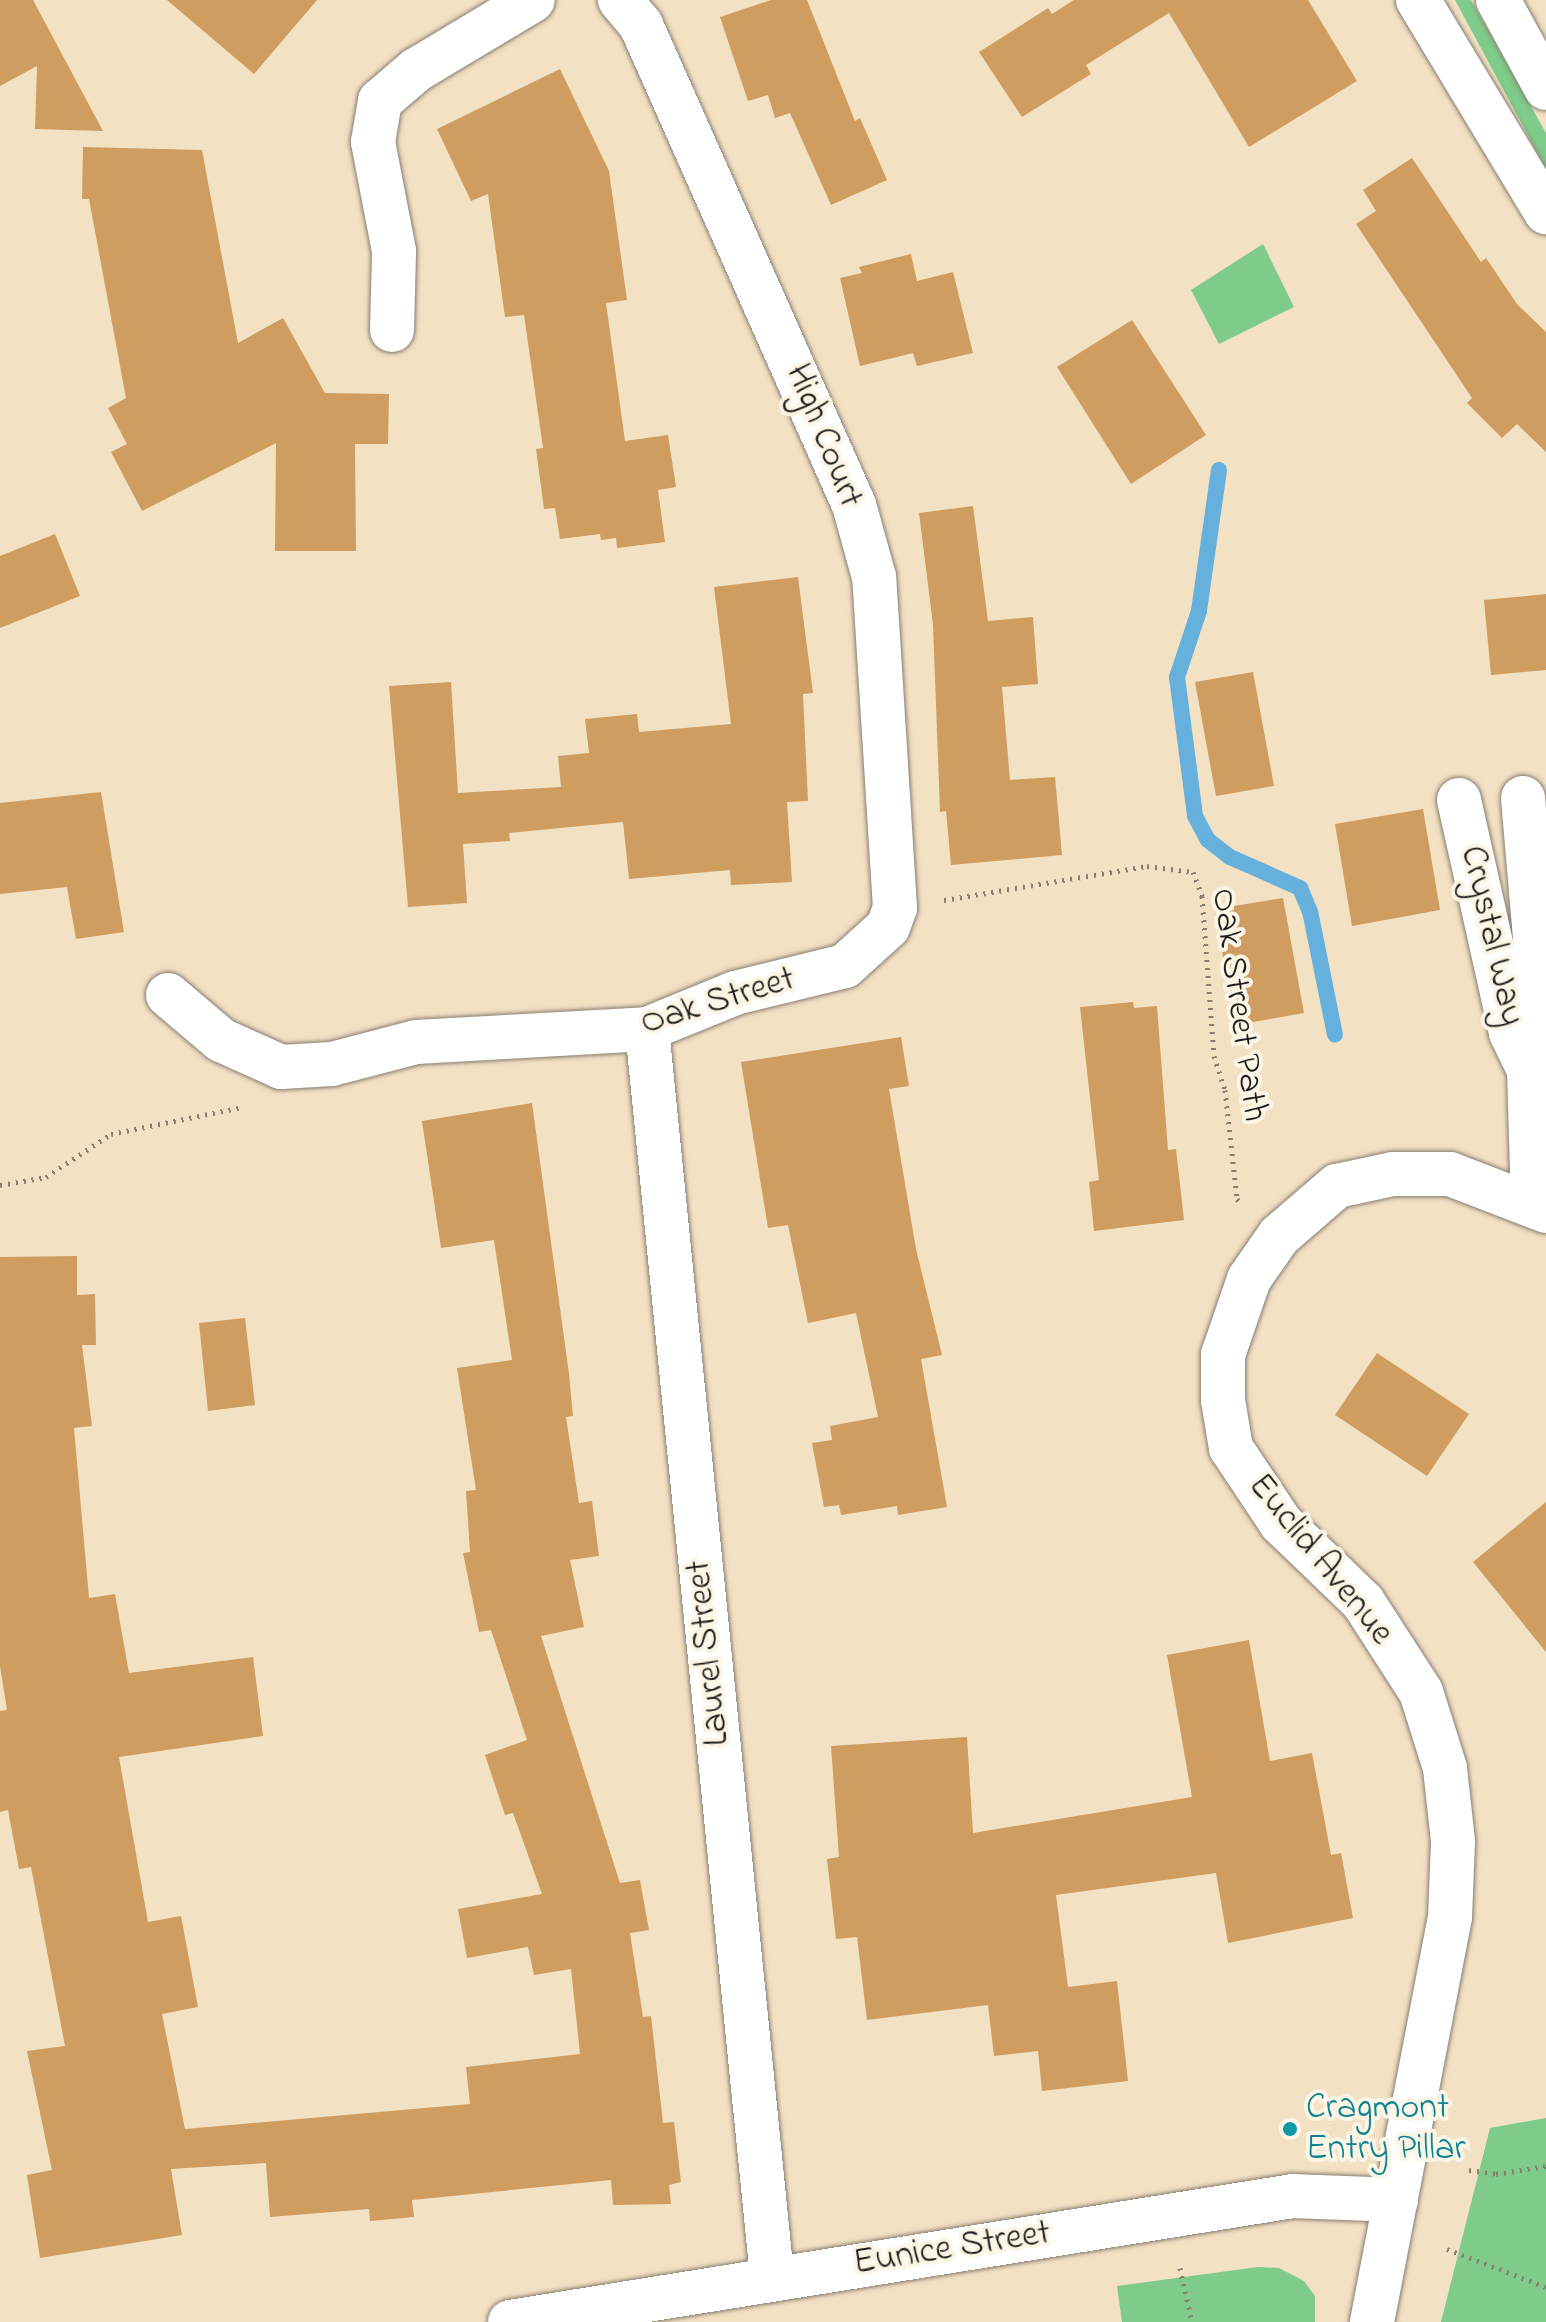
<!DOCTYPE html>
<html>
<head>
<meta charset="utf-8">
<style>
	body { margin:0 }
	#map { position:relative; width:1546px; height:2322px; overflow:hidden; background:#f3e1c4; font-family:"Indie Flower",sans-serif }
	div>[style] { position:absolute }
	.green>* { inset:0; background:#7ecb8a }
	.stream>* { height:16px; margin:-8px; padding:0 8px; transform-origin:8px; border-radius:8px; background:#65b0dd }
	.building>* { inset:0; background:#ce9d5f }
	.path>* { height:5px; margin-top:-2.5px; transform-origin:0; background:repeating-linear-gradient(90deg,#887e70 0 2px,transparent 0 8px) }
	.roads { filter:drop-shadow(0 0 2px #887e70) drop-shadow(0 0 2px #887e70) }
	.minor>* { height:44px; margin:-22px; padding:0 22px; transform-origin:22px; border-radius:22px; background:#fff }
	.dots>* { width:22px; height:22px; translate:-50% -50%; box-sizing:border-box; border:4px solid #fcf5e5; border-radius:50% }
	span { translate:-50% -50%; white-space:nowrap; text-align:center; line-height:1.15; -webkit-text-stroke:8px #fcf5e5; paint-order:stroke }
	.street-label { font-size:36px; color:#1c1c1c }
	.culture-label { font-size:36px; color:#0d838f }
	.left { translate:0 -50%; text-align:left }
</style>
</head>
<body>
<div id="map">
	<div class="green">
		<div style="clip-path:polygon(1455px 0,1471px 0,1546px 133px,1546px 169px)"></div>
		<div style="clip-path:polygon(1263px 244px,1294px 307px,1219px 344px,1191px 290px)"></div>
		<div style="clip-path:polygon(1546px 2118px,1546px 2322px,1441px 2322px,1490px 2128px)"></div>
		<div style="clip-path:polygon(1258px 2267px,1279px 2268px,1304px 2281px,1315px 2296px,1315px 2322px,1122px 2322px,1117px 2286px)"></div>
	</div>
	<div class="stream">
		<div style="left:1219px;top:470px;width:142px;rotate:98.1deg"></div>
		<div style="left:1199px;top:611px;width:70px;rotate:108.4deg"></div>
		<div style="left:1177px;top:677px;width:140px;rotate:82.6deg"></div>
		<div style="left:1195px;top:816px;width:27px;rotate:62deg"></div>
		<div style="left:1208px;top:840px;width:28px;rotate:38deg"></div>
		<div style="left:1230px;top:857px;width:77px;rotate:23.9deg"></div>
		<div style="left:1300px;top:888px;width:25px;rotate:67deg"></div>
		<div style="left:1310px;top:911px;width:126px;rotate:78.6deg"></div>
	</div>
	<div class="building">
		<div style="clip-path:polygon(0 0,33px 0,103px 131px,35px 129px,37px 66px,0 86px)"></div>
		<div style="clip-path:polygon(167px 0,317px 0,254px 74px)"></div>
		<div style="clip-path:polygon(771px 0,807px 0,855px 121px,860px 118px,887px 180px,831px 205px,790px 113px,775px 118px,768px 95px,748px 101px,720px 17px)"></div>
		<div style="clip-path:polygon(1074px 0,1308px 0,1357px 81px,1249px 147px,1169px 13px,1086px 65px,1091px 74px,1022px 117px,979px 52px,1048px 8px,1052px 14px)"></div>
		<div style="clip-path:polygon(560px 69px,609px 171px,627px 300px,606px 303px,625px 441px,668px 435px,676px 487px,658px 490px,665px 542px,617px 548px,616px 538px,601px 540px,600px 534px,560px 539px,555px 508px,544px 509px,536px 449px,543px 448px,524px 315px,505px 317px,488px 194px,471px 201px,437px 129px)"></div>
		<div style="clip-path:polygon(83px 147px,202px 150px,238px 343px,283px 318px,325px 393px,389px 394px,388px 444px,355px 444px,356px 551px,275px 551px,276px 443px,142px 511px,111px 452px,127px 444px,108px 408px,126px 398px,89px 199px,82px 199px)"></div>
		<div style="clip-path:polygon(1412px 158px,1481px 262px,1486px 258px,1517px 304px,1546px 332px,1546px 452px,1517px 424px,1502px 438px,1467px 403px,1472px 398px,1356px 224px,1376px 211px,1363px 190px)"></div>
		<div style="clip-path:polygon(911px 254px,917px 281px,953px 272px,973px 353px,917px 366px,913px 353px,860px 366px,840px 278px,862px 273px,859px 267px)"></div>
		<div style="clip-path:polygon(1132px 320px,1206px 435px,1131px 484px,1057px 367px)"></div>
		<div style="clip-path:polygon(973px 506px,988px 621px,1033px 617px,1038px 684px,1002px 687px,1010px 780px,1055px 777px,1062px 855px,951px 865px,946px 811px,940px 812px,933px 625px,919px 513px)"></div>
		<div style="clip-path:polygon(55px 534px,80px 596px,0 628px,0 556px)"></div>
		<div style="clip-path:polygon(798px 577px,813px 693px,803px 694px,808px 801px,787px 802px,792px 882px,731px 885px,730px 870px,629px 879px,623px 822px,509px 833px,510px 841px,463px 844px,467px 903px,408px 907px,389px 686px,451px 682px,458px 793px,561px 787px,558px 756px,589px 753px,585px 719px,637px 714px,639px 732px,731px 724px,714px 587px)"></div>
		<div style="clip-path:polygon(1546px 594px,1546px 670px,1491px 675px,1484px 600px)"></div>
		<div style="clip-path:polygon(1253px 672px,1274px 786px,1216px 796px,1195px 682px)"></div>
		<div style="clip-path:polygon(101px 792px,124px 932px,76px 939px,67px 887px,0 894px,0 803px)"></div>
		<div style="clip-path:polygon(1423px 809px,1440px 910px,1352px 926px,1335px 824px)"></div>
		<div style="clip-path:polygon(1283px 898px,1304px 1013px,1236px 1025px,1215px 914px,1234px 910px,1234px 906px)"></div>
		<div style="clip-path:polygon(1133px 1002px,1134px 1008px,1157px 1006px,1168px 1150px,1176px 1149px,1184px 1220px,1094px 1231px,1089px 1182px,1099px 1180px,1080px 1007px)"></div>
		<div style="clip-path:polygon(901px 1037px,909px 1086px,889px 1089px,916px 1249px,942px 1355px,921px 1359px,947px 1507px,898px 1515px,897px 1506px,841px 1515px,839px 1505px,824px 1507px,812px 1443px,832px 1440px,830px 1426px,878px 1417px,856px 1313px,808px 1323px,788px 1225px,768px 1228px,741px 1062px)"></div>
		<div style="clip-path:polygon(532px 1103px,569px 1374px,573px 1416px,566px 1417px,579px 1503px,592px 1501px,599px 1556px,570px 1560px,584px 1627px,541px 1636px,620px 1883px,640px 1880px,649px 1930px,630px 1933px,643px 2017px,651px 2016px,663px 2123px,674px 2122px,681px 2182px,669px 2185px,671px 2204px,613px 2205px,611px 2180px,412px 2200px,414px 2217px,370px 2221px,369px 2209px,270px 2217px,266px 2163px,171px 2169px,182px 2235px,40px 2258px,27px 2175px,52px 2170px,27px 2051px,65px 2046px,31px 1867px,19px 1869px,8px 1810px,0 1812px,0 1711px,7px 1710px,0 1666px,0 1257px,77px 1256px,77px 1295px,95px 1294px,96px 1345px,82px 1345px,92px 1426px,74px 1428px,89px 1598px,115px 1594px,129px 1673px,253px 1657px,263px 1736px,119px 1757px,148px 1922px,181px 1916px,198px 2007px,162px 2014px,185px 2129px,470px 2104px,466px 2067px,580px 2054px,571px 1969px,534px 1975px,528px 1947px,467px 1958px,458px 1909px,542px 1894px,513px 1813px,505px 1815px,485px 1755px,527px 1740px,491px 1630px,479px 1632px,463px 1553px,470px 1552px,466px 1491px,476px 1490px,457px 1368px,512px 1360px,494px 1240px,441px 1248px,422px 1121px)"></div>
		<div style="clip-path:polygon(245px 1318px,255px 1405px,208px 1411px,199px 1323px)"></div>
		<div style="clip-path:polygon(1377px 1353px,1469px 1414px,1427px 1476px,1335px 1415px)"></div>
		<div style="clip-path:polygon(1546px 1502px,1546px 1652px,1473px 1562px)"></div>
		<div style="clip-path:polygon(1249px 1640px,1270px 1761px,1312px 1753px,1331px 1855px,1341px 1853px,1353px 1918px,1228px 1943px,1216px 1873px,1056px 1895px,1068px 1987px,1117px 1981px,1128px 2081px,1042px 2091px,1038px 2051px,994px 2056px,988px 2005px,867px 2020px,857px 1937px,836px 1939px,827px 1859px,839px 1857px,831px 1746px,967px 1737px,973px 1833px,1192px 1797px,1167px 1655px)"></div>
	</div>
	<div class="path">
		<div style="left:944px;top:900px;width:206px;rotate:-9.5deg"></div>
		<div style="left:1147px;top:866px;width:46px;rotate:7.4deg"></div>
		<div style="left:1193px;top:872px;width:26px;rotate:69deg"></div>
		<div style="left:1202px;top:896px;width:160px;rotate:85.7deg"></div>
		<div style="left:1214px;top:1056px;width:36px;rotate:72deg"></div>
		<div style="left:1225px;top:1090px;width:110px;rotate:83.7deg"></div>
		<div style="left:1237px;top:1199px;width:7px;rotate:45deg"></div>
		<div style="left:0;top:1185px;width:47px;rotate:-9.9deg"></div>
		<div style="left:46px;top:1177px;width:78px;rotate:-33.5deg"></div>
		<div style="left:111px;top:1134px;width:135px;rotate:-11.6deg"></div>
		<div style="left:1469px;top:2170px;width:27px;rotate:8deg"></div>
		<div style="left:1496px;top:2174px;width:51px;rotate:-9.1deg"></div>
		<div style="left:1447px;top:2249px;width:106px;rotate:21deg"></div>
		<div style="left:1180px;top:2268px;width:55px;rotate:77.5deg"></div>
	</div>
	<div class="roads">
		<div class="minor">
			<div style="left:1418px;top:0;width:248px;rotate:58.9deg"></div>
			<div style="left:1498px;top:0;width:100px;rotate:61.4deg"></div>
			<div style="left:392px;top:330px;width:79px;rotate:-88.5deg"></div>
			<div style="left:394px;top:251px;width:111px;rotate:-100.9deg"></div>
			<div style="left:373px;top:142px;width:42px;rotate:-80.3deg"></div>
			<div style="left:380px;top:101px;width:48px;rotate:-40.7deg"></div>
			<div style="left:416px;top:70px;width:136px;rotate:-30.9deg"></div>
			<div style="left:1523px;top:798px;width:236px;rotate:85.1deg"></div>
			<div style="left:1543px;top:1033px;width:40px;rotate:111deg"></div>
			<div style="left:1459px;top:800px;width:239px;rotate:77.4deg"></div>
			<div style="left:1511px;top:1033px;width:41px;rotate:64.1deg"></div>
			<div style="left:1529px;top:1070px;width:133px;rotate:88.3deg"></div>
			<div style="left:168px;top:995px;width:70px;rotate:40.3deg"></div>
			<div style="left:221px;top:1040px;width:66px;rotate:24.2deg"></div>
			<div style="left:281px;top:1067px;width:51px;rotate:-3.4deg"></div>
			<div style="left:332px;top:1064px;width:87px;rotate:-14.7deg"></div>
			<div style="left:416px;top:1042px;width:231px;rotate:-3.2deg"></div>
			<div style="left:647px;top:1029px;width:95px;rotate:-22.2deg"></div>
			<div style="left:735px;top:993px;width:113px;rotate:-13.8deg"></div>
			<div style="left:845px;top:966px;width:58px;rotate:-42.2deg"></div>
			<div style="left:888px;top:927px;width:20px;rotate:-70deg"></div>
			<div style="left:895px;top:908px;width:332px;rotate:-93.6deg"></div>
			<div style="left:874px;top:577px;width:75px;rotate:-105.5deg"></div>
			<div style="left:854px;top:505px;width:525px;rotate:-113.93deg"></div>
			<div style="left:641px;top:25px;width:33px;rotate:-130deg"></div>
			<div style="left:647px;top:1029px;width:1255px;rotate:84.28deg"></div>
			<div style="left:510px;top:2322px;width:793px;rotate:-9.14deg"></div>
			<div style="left:1293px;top:2196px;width:103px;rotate:2.2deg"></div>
			<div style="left:1372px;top:2322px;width:412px;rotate:-79.1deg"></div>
			<div style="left:1450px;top:1917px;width:76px;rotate:-87.7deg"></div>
			<div style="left:1453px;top:1841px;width:73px;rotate:-96.3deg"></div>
			<div style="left:1445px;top:1768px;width:80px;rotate:-107.5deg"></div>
			<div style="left:1421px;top:1692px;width:107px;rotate:-122.8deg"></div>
			<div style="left:1363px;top:1602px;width:114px;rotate:-136.1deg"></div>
			<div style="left:1281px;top:1523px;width:90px;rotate:-123.7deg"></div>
			<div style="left:1231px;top:1448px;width:49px;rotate:-99.5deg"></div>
			<div style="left:1223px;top:1400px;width:45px;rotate:-90deg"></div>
			<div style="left:1223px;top:1355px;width:80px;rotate:-71.1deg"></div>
			<div style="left:1249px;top:1279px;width:52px;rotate:-55.1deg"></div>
			<div style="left:1279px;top:1236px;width:77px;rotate:-40.8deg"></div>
			<div style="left:1337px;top:1186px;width:57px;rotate:-12.1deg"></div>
			<div style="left:1393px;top:1174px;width:57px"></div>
			<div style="left:1450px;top:1174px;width:103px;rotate:21.1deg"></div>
		</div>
	</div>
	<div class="dots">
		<div style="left:1290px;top:2129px;background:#0f9aa8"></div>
	</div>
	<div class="street-label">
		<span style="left:823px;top:436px;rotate:68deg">High Court</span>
		<span style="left:1491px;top:936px;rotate:77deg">Crystal Way</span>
		<span style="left:718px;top:1002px;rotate:-17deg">Oak Street</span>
		<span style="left:1238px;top:1005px;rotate:82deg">Oak Street Path</span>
		<span style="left:1320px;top:1560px;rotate:51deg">Euclid Avenue</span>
		<span style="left:709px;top:1653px;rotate:-96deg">Laurel Street</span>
		<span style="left:952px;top:2249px;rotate:-9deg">Eunice Street</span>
	</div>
	<div class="culture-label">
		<span class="left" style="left:1306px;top:2129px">Cragmont<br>Entry Pillar</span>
	</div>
</div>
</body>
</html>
